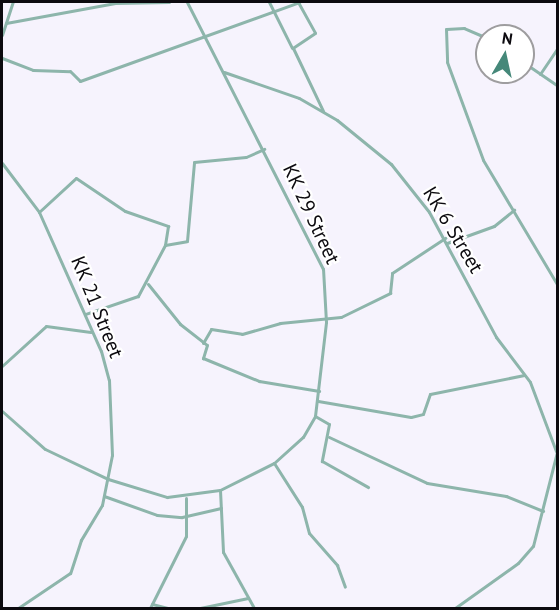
<!DOCTYPE html>
<html>
<head>
<meta charset="utf-8">
<style>
	body { margin:0 }
	#map { position:relative; width:559px; height:610px; overflow:hidden; background:#f6f3fd; font-family:"PT Sans",sans-serif }
	div>[style] { position:absolute }
	.minor>* { height:3px; margin:-1.5px; padding:0 1.5px; transform-origin:1.5px; border-radius:1.5px; background:#8db5ab }
	span { translate:-50% -50%; white-space:nowrap; text-align:center; line-height:1.15; -webkit-text-stroke:4.5px #fff; paint-order:stroke }
	.street-label { font-size:20px; color:#0c0a0f }
	.frame { position:absolute; inset:0; border:3px solid #0c0a0f; pointer-events:none }
	.north { position:absolute; left:475px; top:24px; width:60px; height:60px; box-sizing:border-box; background:#fff; border:2px solid #9e9d9f; border-radius:50%; rotate:9deg; font-size:16px; font-weight:700; line-height:24px; text-align:center; color:#0c0a0f }
	.north::after { content:''; display:block; margin:auto; width:21px; height:27px; background:#458879; clip-path:polygon(50% 0,100% 100%,50% 72%,0 100%) }
</style>
</head>
<body>
<div id="map">
	<div class="minor">
		<div style="left:269px;top:2px;width:51px;rotate:63.4deg"></div>
		<div style="left:298px;top:2px;width:35px;rotate:61deg"></div>
		<div style="left:315px;top:33px;width:27px;rotate:146deg"></div>
		<div style="left:293px;top:48px;width:70px;rotate:64.5deg"></div>
		<div style="left:6px;top:23px;width:111px;rotate:-10.4deg"></div>
		<div style="left:115px;top:3px;width:54px;rotate:-1.1deg"></div>
		<div style="left:2px;top:35px;width:35px;rotate:-72deg"></div>
		<div style="left:487px;top:38px;width:25px;rotate:-157deg"></div>
		<div style="left:464px;top:28px;width:18px;rotate:177deg"></div>
		<div style="left:446px;top:29px;width:33px;rotate:88deg"></div>
		<div style="left:447px;top:62px;width:104px;rotate:69.8deg"></div>
		<div style="left:483px;top:160px;width:147px;rotate:59.2deg"></div>
		<div style="left:2px;top:58px;width:33px;rotate:21deg"></div>
		<div style="left:33px;top:70px;width:37px;rotate:2deg"></div>
		<div style="left:70px;top:71px;width:14px;rotate:45deg"></div>
		<div style="left:80px;top:81px;width:233px;rotate:-19.8deg"></div>
		<div style="left:523px;top:62px;width:42px;rotate:34.4deg"></div>
		<div style="left:224px;top:72px;width:79px;rotate:19.1deg"></div>
		<div style="left:299px;top:98px;width:44px;rotate:30.1deg"></div>
		<div style="left:337px;top:120px;width:70px;rotate:39.2deg"></div>
		<div style="left:391px;top:164px;width:61px;rotate:51.6deg"></div>
		<div style="left:429px;top:212px;width:142px;rotate:61.8deg"></div>
		<div style="left:496px;top:337px;width:56px;rotate:52.9deg"></div>
		<div style="left:530px;top:382px;width:74px;rotate:69.4deg"></div>
		<div style="left:540px;top:74px;width:32px;rotate:-56deg"></div>
		<div style="left:2px;top:163px;width:61px;rotate:52.9deg"></div>
		<div style="left:39px;top:212px;width:152px;rotate:66deg"></div>
		<div style="left:101px;top:351px;width:30px;rotate:75deg"></div>
		<div style="left:109px;top:380px;width:75px;rotate:87.7deg"></div>
		<div style="left:112px;top:455px;width:51px;rotate:101.3deg"></div>
		<div style="left:102px;top:505px;width:41px;rotate:121deg"></div>
		<div style="left:81px;top:540px;width:35px;rotate:108deg"></div>
		<div style="left:70px;top:573px;width:63px;rotate:146.1deg"></div>
		<div style="left:39px;top:212px;width:50px;rotate:-42.6deg"></div>
		<div style="left:76px;top:178px;width:59px;rotate:34deg"></div>
		<div style="left:125px;top:211px;width:46px;rotate:19.2deg"></div>
		<div style="left:168px;top:226px;width:19px;rotate:99deg"></div>
		<div style="left:165px;top:245px;width:58px;rotate:117.9deg"></div>
		<div style="left:138px;top:296px;width:56px;rotate:161.2deg"></div>
		<div style="left:447px;top:243px;width:50px;rotate:-19.9deg"></div>
		<div style="left:494px;top:226px;width:26px;rotate:-39deg"></div>
		<div style="left:165px;top:245px;width:22px;rotate:-10deg"></div>
		<div style="left:187px;top:241px;width:79px;rotate:-84.9deg"></div>
		<div style="left:194px;top:162px;width:52px;rotate:-5.5deg"></div>
		<div style="left:246px;top:157px;width:20px;rotate:-24deg"></div>
		<div style="left:148px;top:284px;width:51px;rotate:51.3deg"></div>
		<div style="left:180px;top:324px;width:34px;rotate:38deg"></div>
		<div style="left:207px;top:345px;width:14px;rotate:107deg"></div>
		<div style="left:203px;top:358px;width:61px;rotate:22.3deg"></div>
		<div style="left:259px;top:381px;width:61px;rotate:9.5deg"></div>
		<div style="left:203px;top:343px;width:16px;rotate:-60deg"></div>
		<div style="left:211px;top:329px;width:31px;rotate:9deg"></div>
		<div style="left:242px;top:334px;width:40px;rotate:-16deg"></div>
		<div style="left:280px;top:323px;width:61px;rotate:-5.6deg"></div>
		<div style="left:341px;top:317px;width:55px;rotate:-26.1deg"></div>
		<div style="left:390px;top:293px;width:20px;rotate:-84deg"></div>
		<div style="left:392px;top:273px;width:64px;rotate:-33.4deg"></div>
		<div style="left:2px;top:366px;width:59px;rotate:-42.3deg"></div>
		<div style="left:46px;top:326px;width:45px;rotate:7.6deg"></div>
		<div style="left:318px;top:401px;width:94px;rotate:9.8deg"></div>
		<div style="left:411px;top:417px;width:12px;rotate:-14deg"></div>
		<div style="left:423px;top:414px;width:21px;rotate:-71deg"></div>
		<div style="left:430px;top:394px;width:96px;rotate:-11.4deg"></div>
		<div style="left:2px;top:411px;width:57px;rotate:41.5deg"></div>
		<div style="left:45px;top:449px;width:70px;rotate:25.5deg"></div>
		<div style="left:108px;top:479px;width:62px;rotate:17deg"></div>
		<div style="left:167px;top:497px;width:53px;rotate:-7.5deg"></div>
		<div style="left:220px;top:490px;width:60px;rotate:-26.6deg"></div>
		<div style="left:274px;top:463px;width:39px;rotate:-42deg"></div>
		<div style="left:303px;top:437px;width:24px;rotate:-60deg"></div>
		<div style="left:315px;top:416px;width:95px;rotate:-83.3deg"></div>
		<div style="left:326px;top:322px;width:53px;rotate:-93.2deg"></div>
		<div style="left:323px;top:269px;width:300px;rotate:-117deg"></div>
		<div style="left:315px;top:416px;width:16px;rotate:30deg"></div>
		<div style="left:329px;top:424px;width:38px;rotate:101deg"></div>
		<div style="left:322px;top:461px;width:53px;rotate:29.5deg"></div>
		<div style="left:329px;top:437px;width:108px;rotate:25.1deg"></div>
		<div style="left:427px;top:483px;width:80px;rotate:9.3deg"></div>
		<div style="left:506px;top:496px;width:40px;rotate:22deg"></div>
		<div style="left:274px;top:463px;width:52px;rotate:57.5deg"></div>
		<div style="left:302px;top:507px;width:27px;rotate:75deg"></div>
		<div style="left:309px;top:533px;width:43px;rotate:48.8deg"></div>
		<div style="left:337px;top:565px;width:23px;rotate:70deg"></div>
		<div style="left:220px;top:490px;width:62px;rotate:87.2deg"></div>
		<div style="left:223px;top:552px;width:64px;rotate:61deg"></div>
		<div style="left:104px;top:496px;width:56px;rotate:19.7deg"></div>
		<div style="left:157px;top:515px;width:25px;rotate:5deg"></div>
		<div style="left:182px;top:517px;width:40px;rotate:-13deg"></div>
		<div style="left:152px;top:604px;width:16px;rotate:14deg"></div>
		<div style="left:150px;top:608px;width:80px;rotate:-63.4deg"></div>
		<div style="left:186px;top:536px;width:38px;rotate:-90deg"></div>
		<div style="left:200px;top:608px;width:49px;rotate:-11.8deg"></div>
		<div style="left:455px;top:608px;width:77px;rotate:-35.5deg"></div>
		<div style="left:518px;top:563px;width:23px;rotate:-49deg"></div>
		<div style="left:533px;top:546px;width:101px;rotate:-75.7deg"></div>
	</div>
	<div class="street-label">
		<span style="left:311px;top:214px;rotate:65deg">KK 29 Street</span>
		<span style="left:453px;top:230px;rotate:59deg">KK 6 Street</span>
		<span style="left:97px;top:307px;rotate:68deg">KK 21 Street</span>
	</div>
	<div class="frame"></div>
	<div class="north">N</div>
</div>
</body>
</html>
